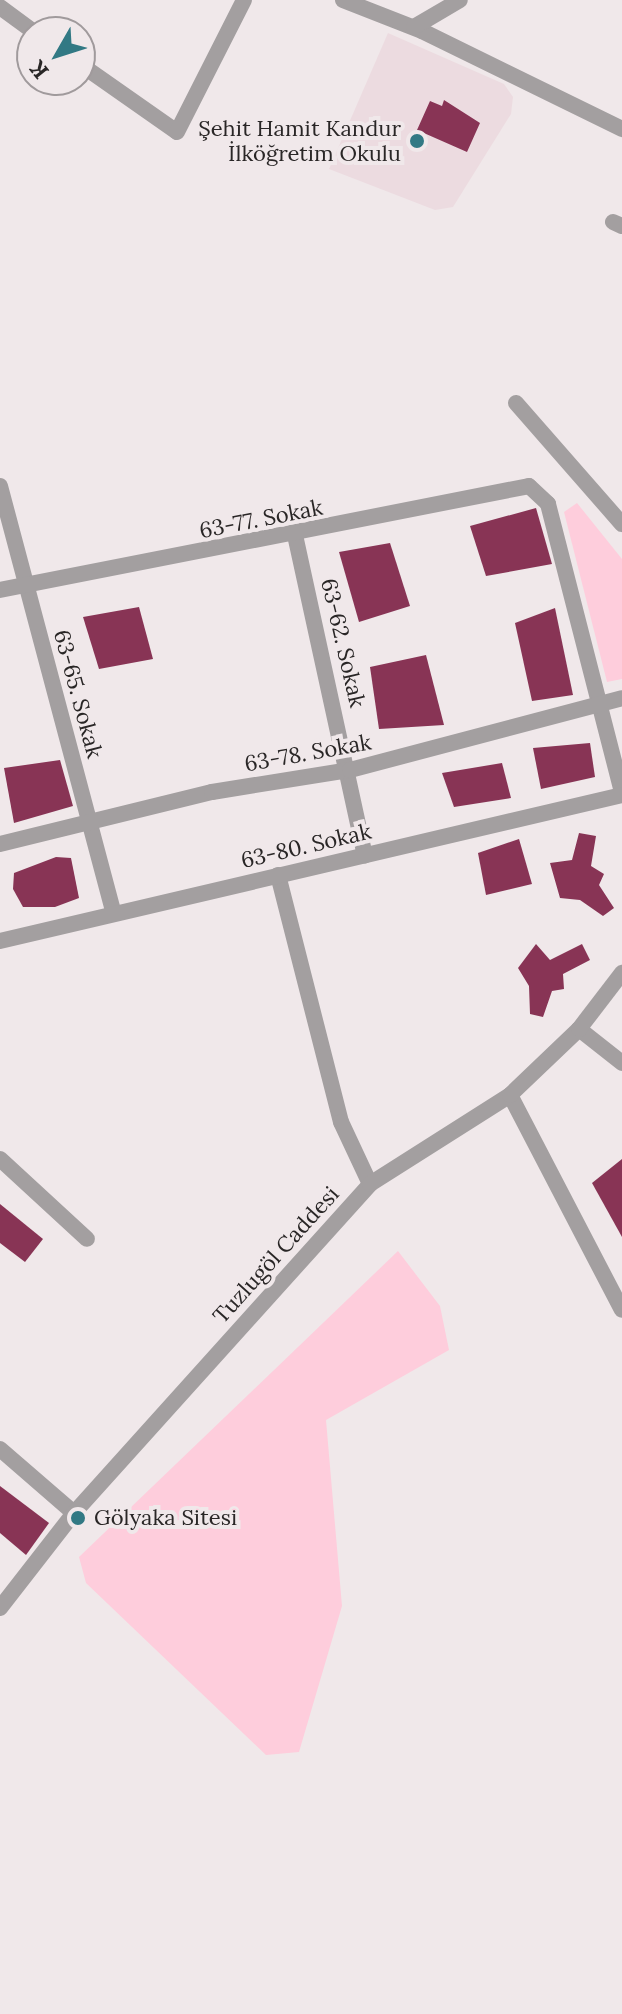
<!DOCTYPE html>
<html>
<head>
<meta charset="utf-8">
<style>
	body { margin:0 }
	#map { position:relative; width:622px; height:2014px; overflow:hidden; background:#f0e8ea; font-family:Lora,serif }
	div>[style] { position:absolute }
	.built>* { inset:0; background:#ecdbe0 }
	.green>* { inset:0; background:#fecddc }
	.building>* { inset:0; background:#883455 }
	.street>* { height:16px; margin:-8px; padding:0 8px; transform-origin:8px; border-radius:8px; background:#a39fa0 }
	.dots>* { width:22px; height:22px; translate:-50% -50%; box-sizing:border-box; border:4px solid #f0e8ea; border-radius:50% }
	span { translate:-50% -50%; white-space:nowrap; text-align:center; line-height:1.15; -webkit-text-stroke:8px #f0e8ea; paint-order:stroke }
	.poi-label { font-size:22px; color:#292626 }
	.right { translate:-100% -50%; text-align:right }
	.left { translate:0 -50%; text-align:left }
	.street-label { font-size:22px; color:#292626 }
	.north { position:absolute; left:16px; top:16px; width:80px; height:80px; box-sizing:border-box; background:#f0e8ea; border:2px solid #a09a9c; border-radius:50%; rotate:231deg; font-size:22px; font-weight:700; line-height:32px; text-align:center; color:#292626 }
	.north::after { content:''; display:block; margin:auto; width:28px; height:36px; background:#327984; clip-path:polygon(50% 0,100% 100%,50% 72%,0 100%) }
</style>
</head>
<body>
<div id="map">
	<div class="built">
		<div style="clip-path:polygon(388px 33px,504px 84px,513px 97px,511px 114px,453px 207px,435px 210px,329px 169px)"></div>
	</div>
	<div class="green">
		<div style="clip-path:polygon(577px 503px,622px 559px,622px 679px,607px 682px,564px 512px)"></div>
		<div style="clip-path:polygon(398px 1251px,440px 1306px,449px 1350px,326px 1420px,342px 1606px,299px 1752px,266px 1755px,86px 1583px,79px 1557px)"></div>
	</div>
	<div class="building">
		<div style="clip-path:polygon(444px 100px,480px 123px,467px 152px,417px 130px,430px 101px,442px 106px)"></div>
		<div style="clip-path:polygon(536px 508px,552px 564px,486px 576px,470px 526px)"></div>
		<div style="clip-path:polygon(390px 543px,410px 606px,359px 622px,339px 552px)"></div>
		<div style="clip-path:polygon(139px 607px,153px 659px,99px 669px,83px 617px)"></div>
		<div style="clip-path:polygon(555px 608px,573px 695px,532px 701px,515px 623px)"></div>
		<div style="clip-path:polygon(426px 655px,444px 725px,379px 729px,370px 667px)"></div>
		<div style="clip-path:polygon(590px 743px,595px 777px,541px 789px,533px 748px)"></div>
		<div style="clip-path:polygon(60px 760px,73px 806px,14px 823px,4px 768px)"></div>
		<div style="clip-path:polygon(502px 763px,511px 798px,454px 807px,442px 773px)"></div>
		<div style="clip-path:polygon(579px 833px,596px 836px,591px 866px,604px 874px,599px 885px,614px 908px,603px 916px,580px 900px,560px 898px,550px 863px,572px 860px)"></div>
		<div style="clip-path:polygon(519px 839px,532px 884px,486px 895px,478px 853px)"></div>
		<div style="clip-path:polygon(56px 857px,71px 858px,79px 898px,55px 907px,23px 907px,13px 889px,14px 873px)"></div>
		<div style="clip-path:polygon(536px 944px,550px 960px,582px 944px,590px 960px,563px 974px,564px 989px,552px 991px,543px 1017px,530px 1014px,529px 986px,518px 968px)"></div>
		<div style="clip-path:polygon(622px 1159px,622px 1237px,592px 1183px)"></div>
		<div style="clip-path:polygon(0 1204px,43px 1239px,25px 1262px,0 1243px)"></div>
		<div style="clip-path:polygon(0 1486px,49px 1523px,26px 1555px,0 1533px)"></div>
	</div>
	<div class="street">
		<div style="left:343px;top:0;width:85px;rotate:21.4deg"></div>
		<div style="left:422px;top:31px;width:223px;rotate:26.1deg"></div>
		<div style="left:0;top:7px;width:42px;rotate:36.3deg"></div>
		<div style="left:414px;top:27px;width:53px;rotate:-30.4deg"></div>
		<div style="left:80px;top:64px;width:118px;rotate:35deg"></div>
		<div style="left:177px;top:132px;width:148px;rotate:-63.1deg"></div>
		<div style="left:613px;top:222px;width:10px;rotate:24deg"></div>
		<div style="left:516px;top:403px;width:161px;rotate:48.8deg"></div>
		<div style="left:0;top:486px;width:442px;rotate:75.1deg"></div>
		<div style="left:295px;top:535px;width:328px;rotate:77.7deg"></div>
		<div style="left:0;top:590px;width:539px;rotate:-11.12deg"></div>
		<div style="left:529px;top:486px;width:26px;rotate:43deg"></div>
		<div style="left:548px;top:504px;width:298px;rotate:75.6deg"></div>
		<div style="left:0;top:844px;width:218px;rotate:-13.8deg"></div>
		<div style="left:212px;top:792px;width:140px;rotate:-9.1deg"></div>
		<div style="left:350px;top:770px;width:281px;rotate:-14.8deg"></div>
		<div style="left:278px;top:875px;width:255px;rotate:75.7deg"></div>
		<div style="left:341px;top:1122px;width:68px;rotate:64.9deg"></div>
		<div style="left:0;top:941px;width:639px;rotate:-13.21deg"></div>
		<div style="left:579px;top:1029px;width:55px;rotate:38.3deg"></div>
		<div style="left:510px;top:1095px;width:242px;rotate:62.5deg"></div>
		<div style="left:0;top:1159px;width:118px;rotate:42.6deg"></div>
		<div style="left:0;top:1449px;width:98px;rotate:40.9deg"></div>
		<div style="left:0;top:1608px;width:120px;rotate:-52.1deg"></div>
		<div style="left:74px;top:1513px;width:443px;rotate:-48deg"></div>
		<div style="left:370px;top:1184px;width:166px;rotate:-32.4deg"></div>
		<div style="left:510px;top:1095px;width:95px;rotate:-43.7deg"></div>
		<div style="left:579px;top:1029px;width:71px;rotate:-52.5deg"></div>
	</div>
	<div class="dots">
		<div style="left:417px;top:141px;background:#327984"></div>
		<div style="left:78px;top:1518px;background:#327984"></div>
	</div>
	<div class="poi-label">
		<span class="right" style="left:401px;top:141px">Şehit Hamit Kandur<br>İlköğretim Okulu</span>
		<span class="left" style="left:94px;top:1518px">Gölyaka Sitesi</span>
	</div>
	<div class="street-label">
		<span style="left:261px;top:519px;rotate:-11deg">63-77. Sokak</span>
		<span style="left:343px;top:643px;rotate:77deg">63-62. Sokak</span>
		<span style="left:78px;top:694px;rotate:75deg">63-65. Sokak</span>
		<span style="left:308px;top:753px;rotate:-10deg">63-78. Sokak</span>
		<span style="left:306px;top:846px;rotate:-13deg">63-80. Sokak</span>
		<span style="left:276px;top:1255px;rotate:-48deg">Tuzlugöl Caddesi</span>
	</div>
	<div class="north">K</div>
</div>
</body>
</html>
